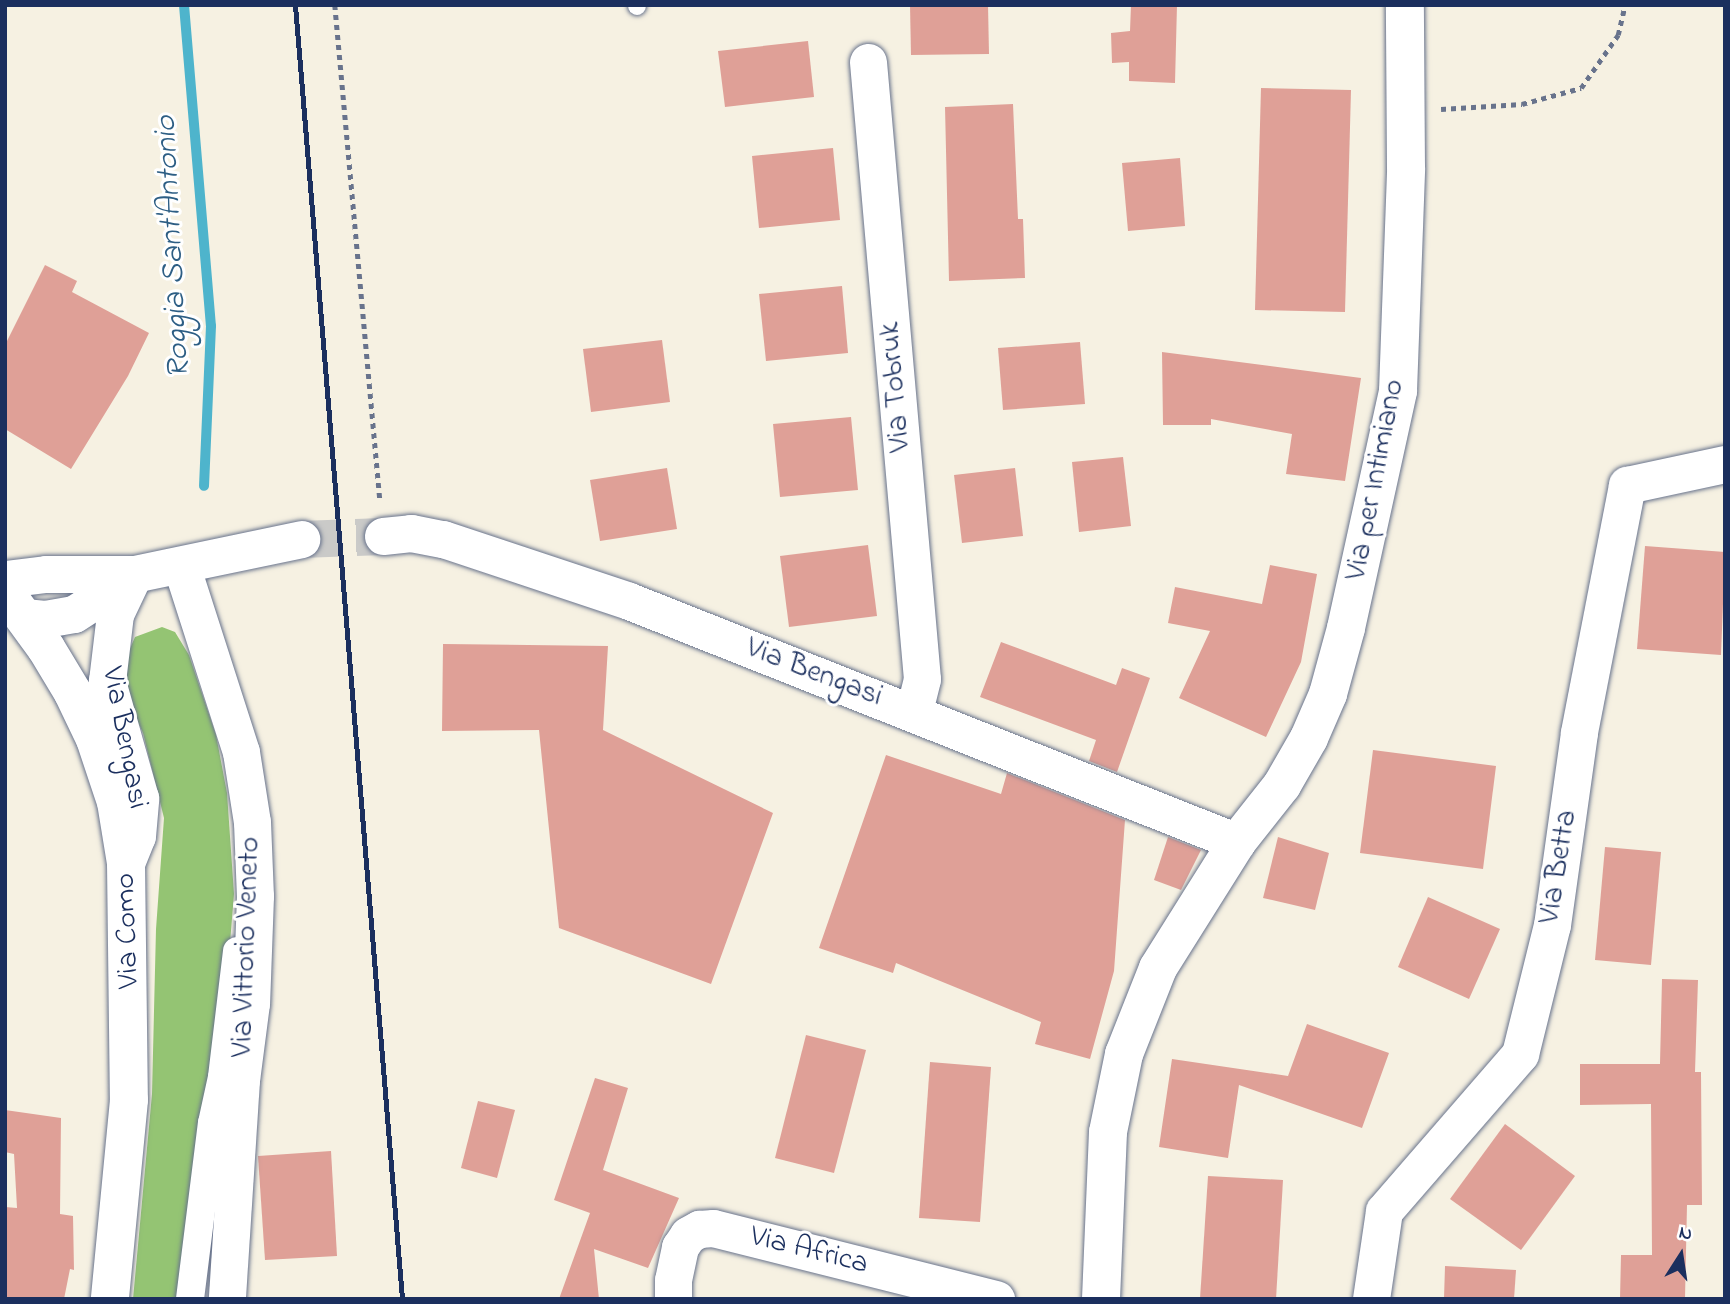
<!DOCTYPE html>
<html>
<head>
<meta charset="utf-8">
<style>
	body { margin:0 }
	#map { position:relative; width:1730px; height:1304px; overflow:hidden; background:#f6f1e2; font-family:"Indie Flower",sans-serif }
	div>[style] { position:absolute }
	.green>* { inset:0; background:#94c473 }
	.stream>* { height:10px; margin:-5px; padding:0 5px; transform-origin:5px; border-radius:5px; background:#4eb4cc }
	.building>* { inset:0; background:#dfa097 }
	.minor-tunnel>* { height:37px; margin-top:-18.5px; transform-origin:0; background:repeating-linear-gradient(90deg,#cacac8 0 37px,transparent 0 55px) }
	.path>* { height:4.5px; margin-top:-2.25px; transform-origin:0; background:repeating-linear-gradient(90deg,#68738c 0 5px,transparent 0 10px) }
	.roads { filter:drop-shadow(0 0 2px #68738c) drop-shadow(0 0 2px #68738c) }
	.service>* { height:18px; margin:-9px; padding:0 9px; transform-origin:9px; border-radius:9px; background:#fff }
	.pedestrian>* { height:28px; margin:-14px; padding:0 14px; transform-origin:14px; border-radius:14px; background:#fff }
	.minor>* { height:37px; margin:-18.5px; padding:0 18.5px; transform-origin:18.5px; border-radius:18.5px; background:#fff }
	.tertiary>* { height:38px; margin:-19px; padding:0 19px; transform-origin:19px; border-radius:19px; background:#fff }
	.rail>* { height:5px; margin:-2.5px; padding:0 2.5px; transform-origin:2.5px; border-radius:2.5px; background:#1b2f5e }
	span { translate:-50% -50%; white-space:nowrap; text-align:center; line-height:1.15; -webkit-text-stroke:6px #fff; paint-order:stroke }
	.street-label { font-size:30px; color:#1b2f5e }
	.water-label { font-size:32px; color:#2d5e84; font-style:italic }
	.frame { position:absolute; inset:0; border:7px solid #1b2f5e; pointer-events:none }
	.north { position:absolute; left:1646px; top:1220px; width:70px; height:70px; -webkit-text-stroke:5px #fff; paint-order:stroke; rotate:12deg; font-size:19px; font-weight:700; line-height:28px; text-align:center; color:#1b2f5e }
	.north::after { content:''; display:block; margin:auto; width:24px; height:32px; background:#1b2f5e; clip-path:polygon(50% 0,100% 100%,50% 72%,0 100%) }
</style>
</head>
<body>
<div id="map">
	<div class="green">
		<div style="clip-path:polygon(162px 627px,175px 632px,189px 655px,216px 735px,227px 793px,234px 894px,229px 955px,182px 1299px,133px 1299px,152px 1094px,156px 929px,164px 818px,143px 733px,126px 696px,122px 667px,135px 637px)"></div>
	</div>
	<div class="stream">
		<div style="left:184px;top:5px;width:322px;rotate:85.2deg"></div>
		<div style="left:211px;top:326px;width:160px;rotate:92.5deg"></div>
	</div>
	<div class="building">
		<div style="clip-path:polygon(910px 5px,988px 5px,989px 54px,911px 55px)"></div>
		<div style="clip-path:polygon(1131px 5px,1177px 5px,1175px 83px,1129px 81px,1129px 62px,1112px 63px,1111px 33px,1130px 31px)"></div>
		<div style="clip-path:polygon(808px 41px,814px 97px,725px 107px,718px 51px)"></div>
		<div style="clip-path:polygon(1261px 88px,1351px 90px,1345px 312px,1255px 310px)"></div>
		<div style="clip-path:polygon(1013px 104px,1018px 219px,1023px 219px,1025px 278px,949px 281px,945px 107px)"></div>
		<div style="clip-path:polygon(833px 148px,840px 220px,759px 228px,752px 156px)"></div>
		<div style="clip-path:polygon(1180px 158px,1185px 226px,1128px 231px,1122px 163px)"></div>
		<div style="clip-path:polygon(45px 265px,77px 281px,72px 292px,149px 333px,128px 376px,71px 469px,5px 429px,5px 345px)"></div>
		<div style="clip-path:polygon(842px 286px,848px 353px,766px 361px,759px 294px)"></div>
		<div style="clip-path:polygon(662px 340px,670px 402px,591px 412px,583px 349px)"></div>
		<div style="clip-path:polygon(1080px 342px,1085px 404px,1003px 410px,998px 348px)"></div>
		<div style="clip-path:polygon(1162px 352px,1361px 378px,1345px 481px,1286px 474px,1292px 434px,1211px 419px,1211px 425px,1163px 425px)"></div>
		<div style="clip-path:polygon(851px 417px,858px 490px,780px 497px,773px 424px)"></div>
		<div style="clip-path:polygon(1123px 457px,1131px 526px,1079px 532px,1072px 462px)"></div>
		<div style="clip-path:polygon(667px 468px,677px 529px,600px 541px,590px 480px)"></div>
		<div style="clip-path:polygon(1015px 468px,1023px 536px,962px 543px,954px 475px)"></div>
		<div style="clip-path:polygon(868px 545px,877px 616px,789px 627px,780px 556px)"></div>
		<div style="clip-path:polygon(1645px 546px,1725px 552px,1721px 655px,1637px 649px)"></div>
		<div style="clip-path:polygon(1270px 565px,1317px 574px,1301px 662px,1266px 737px,1179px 698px,1210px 631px,1168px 623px,1175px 587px,1262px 604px)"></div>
		<div style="clip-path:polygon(1001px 642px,1116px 685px,1122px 668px,1150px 678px,1117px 772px,1089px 761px,1096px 740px,980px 697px)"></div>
		<div style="clip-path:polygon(443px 644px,608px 646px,603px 730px,773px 813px,711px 984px,559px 928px,539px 730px,442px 731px)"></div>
		<div style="clip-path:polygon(1373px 750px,1496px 766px,1483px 869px,1360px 853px)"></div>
		<div style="clip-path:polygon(886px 755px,1001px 794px,1007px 773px,1125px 820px,1114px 971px,1090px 1059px,1035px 1044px,1041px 1022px,896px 963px,893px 973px,819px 948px)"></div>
		<div style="clip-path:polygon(1168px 837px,1201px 850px,1181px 890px,1154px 880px)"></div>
		<div style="clip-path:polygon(1278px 837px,1329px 853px,1315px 910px,1263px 898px)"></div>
		<div style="clip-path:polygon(1605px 847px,1661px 852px,1651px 965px,1595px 960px)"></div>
		<div style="clip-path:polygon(1428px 897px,1500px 929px,1469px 999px,1398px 967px)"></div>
		<div style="clip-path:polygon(1662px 979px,1698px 980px,1695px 1072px,1701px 1072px,1702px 1205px,1687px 1205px,1685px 1299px,1620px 1299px,1621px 1255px,1652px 1255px,1651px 1104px,1580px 1105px,1580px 1064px,1660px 1064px)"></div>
		<div style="clip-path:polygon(1307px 1024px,1389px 1053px,1362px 1128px,1239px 1085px,1228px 1158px,1159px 1147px,1172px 1059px,1288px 1076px)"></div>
		<div style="clip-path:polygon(806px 1035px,866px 1050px,834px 1173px,775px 1158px)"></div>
		<div style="clip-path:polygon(930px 1062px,991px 1067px,980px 1222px,919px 1218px)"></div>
		<div style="clip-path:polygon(595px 1078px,628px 1088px,603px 1170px,679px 1198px,648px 1268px,594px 1249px,599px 1299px,559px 1299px,590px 1213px,554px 1200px)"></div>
		<div style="clip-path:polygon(478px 1101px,515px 1110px,497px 1178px,461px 1168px)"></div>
		<div style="clip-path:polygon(5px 1110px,61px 1118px,60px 1214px,73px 1216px,74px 1270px,70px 1269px,64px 1299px,5px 1299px,5px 1207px,17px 1208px,14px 1154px,5px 1152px)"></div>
		<div style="clip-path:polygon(1505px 1124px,1575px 1176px,1521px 1250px,1450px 1199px)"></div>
		<div style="clip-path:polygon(331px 1151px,337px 1256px,265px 1260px,258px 1156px)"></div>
		<div style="clip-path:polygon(1208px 1176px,1283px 1180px,1276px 1299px,1200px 1299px)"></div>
		<div style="clip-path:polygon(1445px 1266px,1516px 1270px,1514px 1299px,1444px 1299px)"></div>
	</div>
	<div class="minor-tunnel">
		<div style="left:301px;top:539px;width:82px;rotate:-2.1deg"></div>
	</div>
	<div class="path">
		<div style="left:335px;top:5px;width:497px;rotate:84.8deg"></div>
		<div style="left:1441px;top:109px;width:81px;rotate:-3.5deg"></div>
		<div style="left:1522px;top:104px;width:61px;rotate:-15.2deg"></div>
		<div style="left:1581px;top:88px;width:65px;rotate:-55.1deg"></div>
		<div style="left:1618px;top:35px;width:31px;rotate:-77deg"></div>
	</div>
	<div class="roads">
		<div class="service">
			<div style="left:637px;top:5px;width:1px;rotate:90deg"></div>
		</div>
		<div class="pedestrian">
			<div style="left:190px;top:1299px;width:177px;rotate:-82.9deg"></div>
			<div style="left:212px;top:1123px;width:47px;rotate:-77.7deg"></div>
			<div style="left:222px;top:1077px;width:127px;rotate:-83.2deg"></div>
		</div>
		<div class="minor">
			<div style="left:868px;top:62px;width:619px;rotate:85deg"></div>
			<div style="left:922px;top:679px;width:34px;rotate:104deg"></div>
			<div style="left:383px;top:536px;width:28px;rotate:-6deg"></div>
			<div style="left:411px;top:533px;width:33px;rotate:11deg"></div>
			<div style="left:443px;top:539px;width:196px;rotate:18.4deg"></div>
			<div style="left:629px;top:601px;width:654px;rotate:21.62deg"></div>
			<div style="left:181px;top:565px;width:196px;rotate:72.2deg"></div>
			<div style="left:241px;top:752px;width:71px;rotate:81.1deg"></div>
			<div style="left:252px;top:822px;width:74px;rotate:87.7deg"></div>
			<div style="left:255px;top:896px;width:107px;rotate:92.1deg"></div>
			<div style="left:251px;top:1003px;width:78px;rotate:97.4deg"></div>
			<div style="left:241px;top:1080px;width:219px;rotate:93.7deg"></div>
			<div style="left:5px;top:579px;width:41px;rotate:-7deg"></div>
			<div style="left:46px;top:574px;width:88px"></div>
			<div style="left:134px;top:574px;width:171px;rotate:-11.8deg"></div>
			<div style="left:24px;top:617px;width:21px;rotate:5deg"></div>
			<div style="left:45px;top:619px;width:29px;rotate:-10deg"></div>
			<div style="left:74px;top:614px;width:68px;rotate:-33deg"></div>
			<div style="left:126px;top:863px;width:29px;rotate:-68deg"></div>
			<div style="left:137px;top:836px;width:38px;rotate:-85deg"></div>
			<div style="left:140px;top:798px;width:122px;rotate:-105.8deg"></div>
			<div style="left:107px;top:681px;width:67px;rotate:-83.2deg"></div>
			<div style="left:115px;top:614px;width:44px;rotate:-64.6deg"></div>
			<div style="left:673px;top:1299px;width:19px;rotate:-90deg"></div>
			<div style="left:673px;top:1280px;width:34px;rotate:-78deg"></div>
			<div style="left:680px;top:1247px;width:14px;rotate:-56deg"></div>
			<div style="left:688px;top:1235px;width:13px;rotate:-29deg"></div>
			<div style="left:699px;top:1229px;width:14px;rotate:-4deg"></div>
			<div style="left:713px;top:1228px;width:292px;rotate:14.1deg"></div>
			<div style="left:1371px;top:1299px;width:89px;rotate:-81.6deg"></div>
			<div style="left:1384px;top:1211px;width:208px;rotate:-49.1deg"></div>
			<div style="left:1520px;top:1054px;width:133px;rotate:-76.1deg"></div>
			<div style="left:1552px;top:925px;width:195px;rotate:-82deg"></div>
			<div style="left:1579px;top:732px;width:252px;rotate:-79deg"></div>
			<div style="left:1627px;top:485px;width:100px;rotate:-12.1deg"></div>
		</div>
		<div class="tertiary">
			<div style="left:5px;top:592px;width:69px;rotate:53.8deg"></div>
			<div style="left:46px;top:648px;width:52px;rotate:59deg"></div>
			<div style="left:73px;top:693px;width:51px;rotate:64.4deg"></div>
			<div style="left:95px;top:739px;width:66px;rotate:71.6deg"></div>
			<div style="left:116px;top:802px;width:62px;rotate:80.7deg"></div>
			<div style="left:126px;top:863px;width:237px;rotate:89.3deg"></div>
			<div style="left:129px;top:1100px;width:200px;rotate:95.5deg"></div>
			<div style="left:1101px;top:1299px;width:167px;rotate:-87.6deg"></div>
			<div style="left:1108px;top:1132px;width:80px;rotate:-78.4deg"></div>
			<div style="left:1124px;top:1054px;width:92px;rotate:-68.4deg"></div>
			<div style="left:1158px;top:968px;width:149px;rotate:-57.9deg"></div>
			<div style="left:1237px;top:842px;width:73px;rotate:-51.7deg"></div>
			<div style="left:1282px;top:785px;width:54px;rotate:-60.1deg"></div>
			<div style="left:1309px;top:738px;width:48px;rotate:-66.6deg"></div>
			<div style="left:1328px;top:694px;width:68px;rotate:-74.7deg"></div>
			<div style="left:1346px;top:628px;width:243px;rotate:-77.6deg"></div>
			<div style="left:1398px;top:391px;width:223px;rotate:-87.9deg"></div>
			<div style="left:1406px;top:168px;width:163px;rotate:-90.4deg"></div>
		</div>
	</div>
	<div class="rail">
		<div style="left:295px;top:5px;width:1298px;rotate:85.27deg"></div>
	</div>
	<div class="street-label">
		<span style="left:896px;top:387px;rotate:-95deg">Via Tobruk</span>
		<span style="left:1376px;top:480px;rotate:-79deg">Via per Intimiano</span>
		<span style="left:814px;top:673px;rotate:21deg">Via Bengasi</span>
		<span style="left:124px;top:738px;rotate:79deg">Via Bengasi</span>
		<span style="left:1559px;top:867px;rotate:-81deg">Via Betta</span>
		<span style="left:128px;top:931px;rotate:-92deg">Via Como</span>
		<span style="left:247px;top:947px;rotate:-88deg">Via Vittorio Veneto</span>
		<span style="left:809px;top:1251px;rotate:14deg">Via Africa</span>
	</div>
	<div class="water-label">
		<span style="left:174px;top:247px;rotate:-93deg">Roggia Sant'Antonio</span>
	</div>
	<div class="frame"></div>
	<div class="north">N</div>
</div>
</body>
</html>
